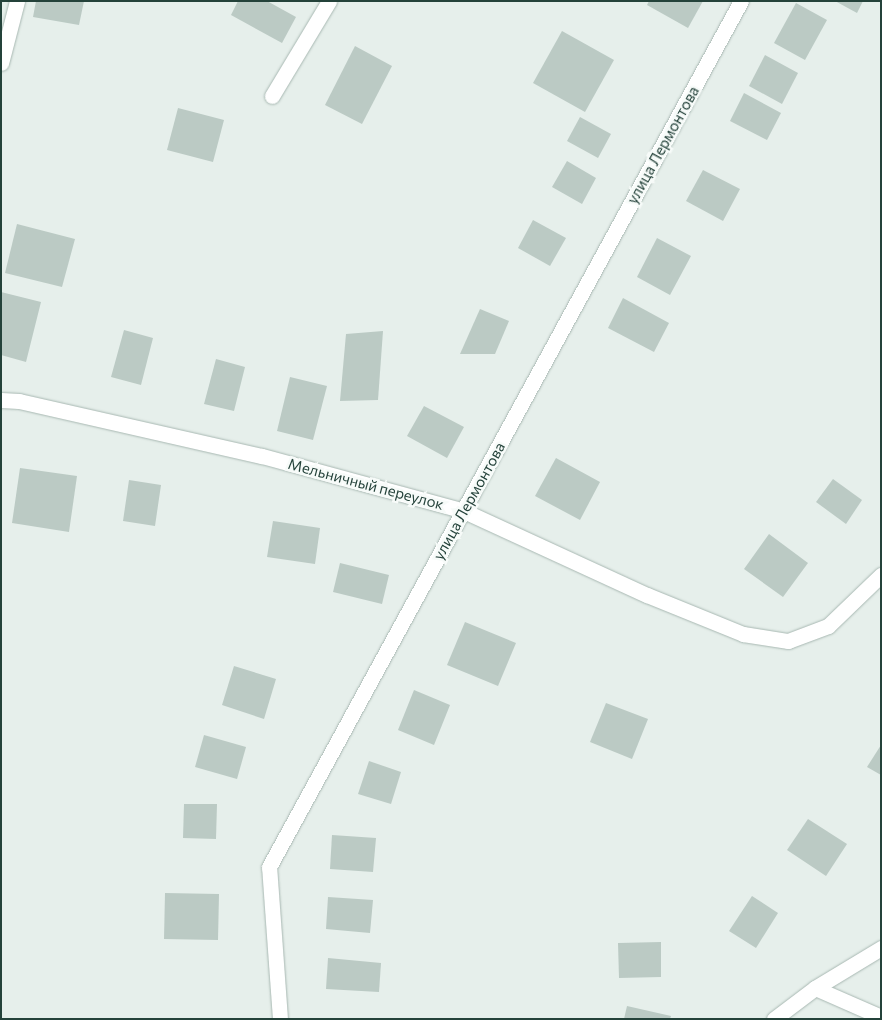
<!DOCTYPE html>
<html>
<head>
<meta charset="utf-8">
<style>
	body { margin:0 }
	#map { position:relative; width:882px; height:1020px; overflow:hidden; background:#e6efeb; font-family:Commissioner,sans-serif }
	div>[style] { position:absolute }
	.building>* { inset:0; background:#bbcac4 }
	.roads { filter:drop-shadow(0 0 1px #a8b8b2) drop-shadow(0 0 1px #a8b8b2) }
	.minor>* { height:15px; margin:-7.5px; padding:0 7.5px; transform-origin:7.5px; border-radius:7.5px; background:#fff }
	span { translate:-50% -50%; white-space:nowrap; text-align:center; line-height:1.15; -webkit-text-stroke:5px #f7fbf9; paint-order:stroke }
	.street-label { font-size:15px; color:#24423a }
	.frame { position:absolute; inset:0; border:2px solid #24423a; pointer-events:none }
</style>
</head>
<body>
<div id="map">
	<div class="building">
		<div style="clip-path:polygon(36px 1px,84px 1px,79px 25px,33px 17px)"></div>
		<div style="clip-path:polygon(238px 1px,267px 1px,296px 17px,282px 43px,231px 15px)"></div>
		<div style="clip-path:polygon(649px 1px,703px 1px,688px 28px,647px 5px)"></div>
		<div style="clip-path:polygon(835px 1px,863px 1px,857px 13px)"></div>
		<div style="clip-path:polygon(796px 3px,827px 20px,805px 60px,774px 43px)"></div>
		<div style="clip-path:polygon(562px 31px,614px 60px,585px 112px,533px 83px)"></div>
		<div style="clip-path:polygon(355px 46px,392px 66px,362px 124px,325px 105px)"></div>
		<div style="clip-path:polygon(765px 55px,798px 73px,782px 104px,749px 86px)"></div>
		<div style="clip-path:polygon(744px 93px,781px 113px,767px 140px,730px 121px)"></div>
		<div style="clip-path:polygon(178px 108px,224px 120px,213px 162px,167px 150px)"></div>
		<div style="clip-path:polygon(580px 117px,611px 134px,598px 158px,567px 141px)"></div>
		<div style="clip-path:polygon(567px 161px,596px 178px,582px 204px,552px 187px)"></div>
		<div style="clip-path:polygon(703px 170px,740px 189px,723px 221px,686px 201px)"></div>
		<div style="clip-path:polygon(533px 220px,566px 238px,550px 266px,518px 248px)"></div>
		<div style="clip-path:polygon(17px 224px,75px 239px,62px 287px,5px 273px)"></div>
		<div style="clip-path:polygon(657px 238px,691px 256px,670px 295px,637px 277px)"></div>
		<div style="clip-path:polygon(1px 292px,41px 302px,26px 362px,1px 355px)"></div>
		<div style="clip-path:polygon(623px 298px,669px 323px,654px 352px,608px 328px)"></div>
		<div style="clip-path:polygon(480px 309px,509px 321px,495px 354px,460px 354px)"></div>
		<div style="clip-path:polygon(124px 330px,153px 338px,141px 385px,111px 377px)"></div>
		<div style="clip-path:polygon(383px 331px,378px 400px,340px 401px,346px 334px)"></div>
		<div style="clip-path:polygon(216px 359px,245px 367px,234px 411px,204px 404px)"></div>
		<div style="clip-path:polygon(290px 377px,327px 386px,313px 440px,277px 431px)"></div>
		<div style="clip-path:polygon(424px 406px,464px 427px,447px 458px,407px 436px)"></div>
		<div style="clip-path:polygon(556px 458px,600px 482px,580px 520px,535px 496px)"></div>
		<div style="clip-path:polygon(20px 468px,77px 476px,69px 532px,12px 523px)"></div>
		<div style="clip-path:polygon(833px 479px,862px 500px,846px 524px,816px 502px)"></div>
		<div style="clip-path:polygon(129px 480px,161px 485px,155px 526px,123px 521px)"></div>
		<div style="clip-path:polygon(273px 521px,320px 528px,315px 564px,267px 557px)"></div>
		<div style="clip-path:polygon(769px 534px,808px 563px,783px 597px,744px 569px)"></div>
		<div style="clip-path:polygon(340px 563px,389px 575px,382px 604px,333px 592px)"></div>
		<div style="clip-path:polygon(465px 622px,516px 643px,498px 686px,447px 665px)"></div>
		<div style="clip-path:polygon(234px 666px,276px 679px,264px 719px,222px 705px)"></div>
		<div style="clip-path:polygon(414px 690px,450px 705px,434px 745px,398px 730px)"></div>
		<div style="clip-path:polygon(606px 703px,648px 719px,632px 759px,590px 742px)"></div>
		<div style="clip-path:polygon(204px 735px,246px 747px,237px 779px,195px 767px)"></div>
		<div style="clip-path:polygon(881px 745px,881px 775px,867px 767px)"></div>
		<div style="clip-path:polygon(369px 761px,401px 772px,391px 804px,358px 794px)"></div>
		<div style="clip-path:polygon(184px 804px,217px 804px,216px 839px,183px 838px)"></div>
		<div style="clip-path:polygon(808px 819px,847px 844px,826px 876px,787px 850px)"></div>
		<div style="clip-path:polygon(332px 835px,376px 838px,373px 872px,330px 869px)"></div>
		<div style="clip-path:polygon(165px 893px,219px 894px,218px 940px,164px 939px)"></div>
		<div style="clip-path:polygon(752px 896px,778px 913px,756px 948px,729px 931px)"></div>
		<div style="clip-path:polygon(328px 897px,373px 900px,370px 933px,326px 929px)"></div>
		<div style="clip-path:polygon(661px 942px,661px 977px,619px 978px,618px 943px)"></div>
		<div style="clip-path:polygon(328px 958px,381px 963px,379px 992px,326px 989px)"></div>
		<div style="clip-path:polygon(627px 1006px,671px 1016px,670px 1019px,624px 1019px)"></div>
	</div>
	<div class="roads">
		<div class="minor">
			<div style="left:1px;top:63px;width:64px;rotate:-75.5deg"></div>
			<div style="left:272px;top:96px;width:111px;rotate:-59deg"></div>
			<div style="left:1px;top:400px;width:18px;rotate:3deg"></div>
			<div style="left:19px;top:401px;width:249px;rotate:12.8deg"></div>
			<div style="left:262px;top:456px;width:209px;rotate:15.2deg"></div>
			<div style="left:464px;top:511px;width:201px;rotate:24.7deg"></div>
			<div style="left:647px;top:595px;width:104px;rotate:22.1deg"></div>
			<div style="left:743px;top:634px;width:46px;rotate:8.8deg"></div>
			<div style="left:788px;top:641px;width:43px;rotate:-20.6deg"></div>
			<div style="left:828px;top:626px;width:74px;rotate:-43.9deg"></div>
			<div style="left:815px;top:988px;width:72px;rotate:23.7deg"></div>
			<div style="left:280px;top:1019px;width:152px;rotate:-94.1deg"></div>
			<div style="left:269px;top:867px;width:986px;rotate:-61.41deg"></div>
			<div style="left:774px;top:1019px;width:51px;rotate:-37.1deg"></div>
			<div style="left:815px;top:988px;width:77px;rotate:-31.2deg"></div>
		</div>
	</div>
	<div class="street-label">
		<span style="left:663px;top:145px;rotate:-61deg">улица Лермонтова</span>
		<span style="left:366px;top:484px;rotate:15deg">Мельничный переулок</span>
		<span style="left:469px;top:501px;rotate:-61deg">улица Лермонтова</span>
	</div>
	<div class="frame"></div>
</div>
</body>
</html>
